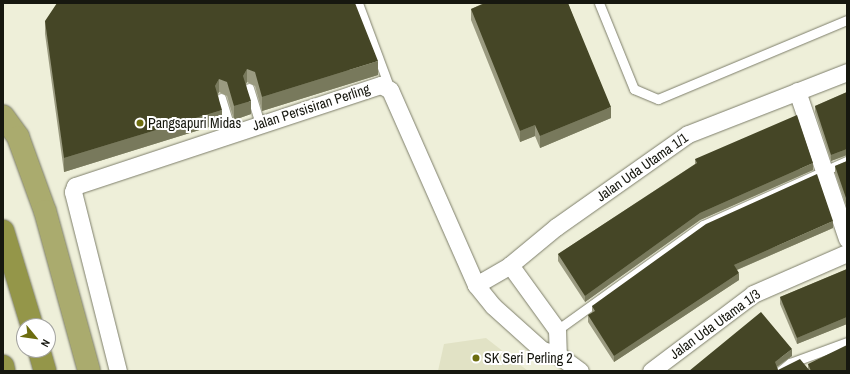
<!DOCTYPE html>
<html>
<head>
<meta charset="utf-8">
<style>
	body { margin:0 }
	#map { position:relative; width:850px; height:374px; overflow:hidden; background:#eeefd9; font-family:"Archivo Narrow",sans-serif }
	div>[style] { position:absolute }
	.built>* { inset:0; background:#e1e2c5 }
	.roads { filter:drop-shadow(0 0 1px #7d7e6a) drop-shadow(0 0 1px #7d7e6a) }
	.service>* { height:9px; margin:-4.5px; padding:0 4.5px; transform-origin:4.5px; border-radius:4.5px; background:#fff }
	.minor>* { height:17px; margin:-8.5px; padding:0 8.5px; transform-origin:8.5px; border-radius:8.5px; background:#fff }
	.trunk>* { height:22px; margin:-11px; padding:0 11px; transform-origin:11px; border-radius:11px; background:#aaab6e }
	.motorway>* { height:22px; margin:-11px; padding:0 11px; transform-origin:11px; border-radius:11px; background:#949649 }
	.wall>* { inset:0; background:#9a9a80 }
	.shaded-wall>* { inset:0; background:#78795c }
	.building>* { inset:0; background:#454626 }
	.dots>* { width:11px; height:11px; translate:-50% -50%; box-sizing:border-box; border:2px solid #fff; border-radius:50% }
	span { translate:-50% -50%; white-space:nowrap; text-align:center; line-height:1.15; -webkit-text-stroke:4px #fff; paint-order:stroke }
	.street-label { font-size:14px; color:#16170f }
	.poi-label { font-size:14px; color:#16170f }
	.left { translate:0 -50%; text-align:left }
	.frame { position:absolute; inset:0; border:4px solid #16170f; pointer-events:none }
	.north { position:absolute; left:16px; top:318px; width:40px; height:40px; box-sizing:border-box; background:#fff; border:1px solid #a2a29f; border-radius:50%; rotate:119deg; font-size:11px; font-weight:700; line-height:16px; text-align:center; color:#16170f }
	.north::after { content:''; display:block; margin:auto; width:14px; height:18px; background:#6d6d0f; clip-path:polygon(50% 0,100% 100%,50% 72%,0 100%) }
</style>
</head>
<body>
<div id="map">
	<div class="built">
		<div style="clip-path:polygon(486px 338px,528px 371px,438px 371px,444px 344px)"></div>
	</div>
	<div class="roads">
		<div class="service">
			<div style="left:358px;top:3px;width:92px;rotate:69.6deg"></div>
			<div style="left:599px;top:3px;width:93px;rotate:67.9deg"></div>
			<div style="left:634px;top:89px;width:26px;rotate:23deg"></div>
			<div style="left:658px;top:99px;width:205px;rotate:-22.7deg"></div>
			<div style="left:249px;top:88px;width:38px;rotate:73deg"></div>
			<div style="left:221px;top:98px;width:38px;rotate:73deg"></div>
			<div style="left:557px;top:330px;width:180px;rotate:-35.7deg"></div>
			<div style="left:703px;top:225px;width:158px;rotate:-24deg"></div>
			<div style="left:780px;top:371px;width:13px;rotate:-39deg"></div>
			<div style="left:790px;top:363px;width:61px;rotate:-20.2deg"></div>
		</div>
		<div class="minor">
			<div style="left:797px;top:91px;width:156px;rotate:71.3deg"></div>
			<div style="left:510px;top:265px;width:80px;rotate:54.1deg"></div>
			<div style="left:557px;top:330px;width:25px;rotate:88deg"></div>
			<div style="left:476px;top:285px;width:39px;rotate:-30deg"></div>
			<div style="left:510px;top:265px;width:60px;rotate:-39.6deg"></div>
			<div style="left:556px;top:227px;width:161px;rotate:-35.2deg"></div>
			<div style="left:688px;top:134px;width:171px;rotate:-21.3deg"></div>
			<div style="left:118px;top:371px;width:185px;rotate:-104.1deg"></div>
			<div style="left:73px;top:192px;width:6px;rotate:-72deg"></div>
			<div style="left:75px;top:186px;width:322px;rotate:-18.3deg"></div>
			<div style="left:381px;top:85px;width:10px;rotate:29deg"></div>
			<div style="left:390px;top:90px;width:213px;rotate:66.2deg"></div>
			<div style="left:476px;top:285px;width:27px;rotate:51deg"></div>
			<div style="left:493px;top:306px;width:66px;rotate:41.9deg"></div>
			<div style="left:542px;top:350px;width:17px;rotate:17deg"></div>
			<div style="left:558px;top:355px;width:27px;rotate:36deg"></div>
			<div style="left:651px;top:371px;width:128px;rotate:-37deg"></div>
			<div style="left:753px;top:294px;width:103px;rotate:-23.6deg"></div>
		</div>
		<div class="trunk">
			<div style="left:3px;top:116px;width:26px;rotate:54deg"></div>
			<div style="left:18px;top:137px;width:79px;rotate:70deg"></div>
			<div style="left:45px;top:211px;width:166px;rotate:74.6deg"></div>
		</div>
		<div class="motorway">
			<div style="left:3px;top:231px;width:99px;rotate:73deg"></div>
			<div style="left:39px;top:350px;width:22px;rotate:74deg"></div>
			<div style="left:3px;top:366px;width:5px;rotate:79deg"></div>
		</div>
	</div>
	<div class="wall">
		<div style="clip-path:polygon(484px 3px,568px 3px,611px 118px,540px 148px,535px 136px,520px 142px,471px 20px,471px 9px)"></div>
		<div style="clip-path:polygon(45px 21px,378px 75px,262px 111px,255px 86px,247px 82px,246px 84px,251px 114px,234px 120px,227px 96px,219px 92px,218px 94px,222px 123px,64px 172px,45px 34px)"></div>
		<div style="clip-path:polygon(847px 92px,847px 155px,831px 161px,815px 112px,815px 106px)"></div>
		<div style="clip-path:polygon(695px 159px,813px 170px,700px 220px,585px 302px,558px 261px,558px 254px,695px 164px)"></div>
		<div style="clip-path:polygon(847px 161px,847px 208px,835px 173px,835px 166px)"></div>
		<div style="clip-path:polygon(833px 228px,737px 270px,739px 280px,614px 362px,588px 322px,588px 315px,592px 313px,592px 306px)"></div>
		<div style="clip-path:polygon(847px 269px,847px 324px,797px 344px,780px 304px,780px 297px)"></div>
		<div style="clip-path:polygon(792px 356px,777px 367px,778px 370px,808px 369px,808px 364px,847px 371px,689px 371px)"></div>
	</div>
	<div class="shaded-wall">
		<div style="clip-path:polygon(378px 61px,378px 75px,262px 111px,262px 97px)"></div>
		<div style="clip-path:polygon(247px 69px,247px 82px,243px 89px,243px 76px)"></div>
		<div style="clip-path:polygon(219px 79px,219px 92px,215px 99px,215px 86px)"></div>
		<div style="clip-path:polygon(251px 101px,251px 114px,234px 120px,234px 106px)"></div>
		<div style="clip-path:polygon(611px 107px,611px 118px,540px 148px,540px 136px)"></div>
		<div style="clip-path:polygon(222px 110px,222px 123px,64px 172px,64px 158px)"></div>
		<div style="clip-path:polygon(535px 125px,535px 136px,520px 142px,520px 131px)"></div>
		<div style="clip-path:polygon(847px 149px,847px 155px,831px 161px,831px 155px)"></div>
		<div style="clip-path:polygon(813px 163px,813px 170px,700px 220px,585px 302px,585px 296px,700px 213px)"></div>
		<div style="clip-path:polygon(833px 221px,833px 228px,734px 271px,734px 265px)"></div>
		<div style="clip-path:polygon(739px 273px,739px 280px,614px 362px,614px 356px)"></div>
		<div style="clip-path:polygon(847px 317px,847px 324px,797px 344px,797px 338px)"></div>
		<div style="clip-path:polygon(792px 349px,792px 356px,775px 368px,775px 362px)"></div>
	</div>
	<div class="building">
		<div style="clip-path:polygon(57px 3px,355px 3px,378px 61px,262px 97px,255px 72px,247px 69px,243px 76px,251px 101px,234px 106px,227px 82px,219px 79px,215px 86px,222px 110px,64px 158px,45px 21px)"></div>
		<div style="clip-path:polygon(485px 3px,568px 3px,611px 107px,540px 136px,535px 125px,520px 131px,471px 9px)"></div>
		<div style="clip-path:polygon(847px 92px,847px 149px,831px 155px,815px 106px)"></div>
		<div style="clip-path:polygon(797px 115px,813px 163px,700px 213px,585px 296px,558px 254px,697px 163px,695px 159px)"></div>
		<div style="clip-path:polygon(847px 161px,847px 201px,835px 166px)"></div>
		<div style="clip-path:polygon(817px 174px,833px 221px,734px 265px,739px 273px,614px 356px,588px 315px,595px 311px,592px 306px,706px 224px)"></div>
		<div style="clip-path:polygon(847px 269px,847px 317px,797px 338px,780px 297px)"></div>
		<div style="clip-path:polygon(761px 312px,792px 349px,775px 362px,778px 370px,800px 359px,810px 371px,689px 371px)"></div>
		<div style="clip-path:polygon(847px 345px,847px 371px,811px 371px,808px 364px)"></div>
	</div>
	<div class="dots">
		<div style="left:140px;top:123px;background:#6d6d0f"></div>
		<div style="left:476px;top:358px;background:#6d6d0f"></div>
	</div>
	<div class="street-label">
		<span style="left:311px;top:107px;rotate:-18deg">Jalan Persisiran Perling</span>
		<span style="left:642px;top:167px;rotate:-35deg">Jalan Uda Utama 1/1</span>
		<span style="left:715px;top:324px;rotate:-36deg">Jalan Uda Utama 1/3</span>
	</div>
	<div class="poi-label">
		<span class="left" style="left:148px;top:123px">Pangsapuri Midas</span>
		<span class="left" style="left:484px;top:358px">SK Seri Perling 2</span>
	</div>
	<div class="frame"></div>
	<div class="north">N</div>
</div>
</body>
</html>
